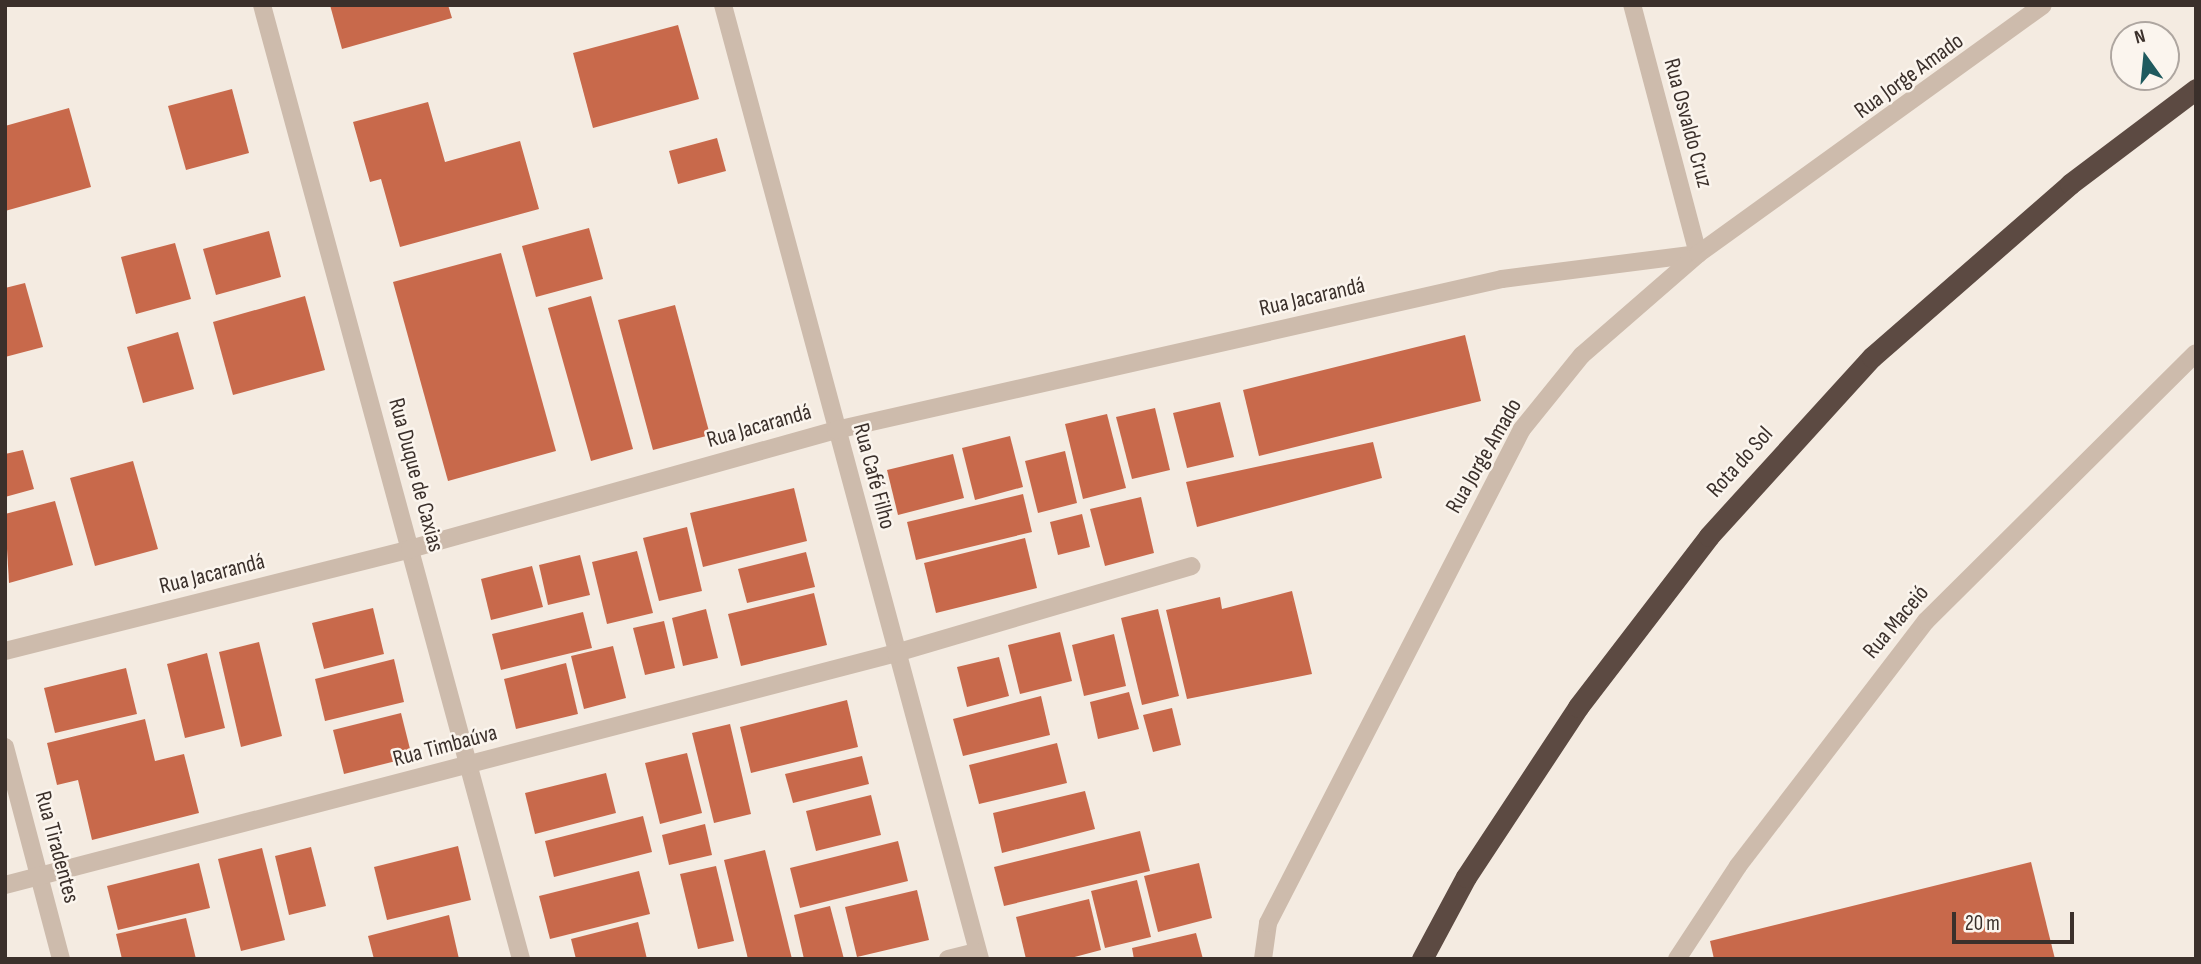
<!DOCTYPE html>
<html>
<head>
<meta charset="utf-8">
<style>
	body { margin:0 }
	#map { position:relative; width:2201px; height:964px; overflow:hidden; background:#f4ebe1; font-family:"Sofia Sans Condensed",sans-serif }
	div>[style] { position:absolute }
	.building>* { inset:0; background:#c8694b }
	.minor>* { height:18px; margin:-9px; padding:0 9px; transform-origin:9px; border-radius:9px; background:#cdbbac }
	.highway>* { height:21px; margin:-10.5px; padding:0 10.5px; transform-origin:10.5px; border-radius:10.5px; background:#5c4a42 }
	span { translate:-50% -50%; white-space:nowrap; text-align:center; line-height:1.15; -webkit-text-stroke:5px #fbf5ee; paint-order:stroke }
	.street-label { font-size:23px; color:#3b302b }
	.frame { position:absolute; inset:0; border:7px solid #3b302b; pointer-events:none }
	.north { position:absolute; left:2110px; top:21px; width:70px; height:70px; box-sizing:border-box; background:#fbf5ee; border:2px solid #aea6a0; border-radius:50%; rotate:345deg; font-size:19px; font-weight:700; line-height:28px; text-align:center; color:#3b302b }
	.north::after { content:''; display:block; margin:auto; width:24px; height:32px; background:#1f5a5e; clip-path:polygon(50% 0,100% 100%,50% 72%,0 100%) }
	.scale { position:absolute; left:1952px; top:912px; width:122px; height:32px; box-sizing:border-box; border:4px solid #3b302b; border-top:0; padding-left:9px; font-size:21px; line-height:24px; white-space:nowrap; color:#3b302b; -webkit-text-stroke:5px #fbf5ee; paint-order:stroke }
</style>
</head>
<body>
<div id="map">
	<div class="building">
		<div style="clip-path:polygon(330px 5px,448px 5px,452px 18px,342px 49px)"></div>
		<div style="clip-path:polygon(678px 25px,699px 99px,593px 128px,573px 53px)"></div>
		<div style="clip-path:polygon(232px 89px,249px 153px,186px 170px,168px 106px)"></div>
		<div style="clip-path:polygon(428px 102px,445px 162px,520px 141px,539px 209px,400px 247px,381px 179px,370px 182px,353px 122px)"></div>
		<div style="clip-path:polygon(69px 108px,91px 187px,5px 211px,5px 126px)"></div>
		<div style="clip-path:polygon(717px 138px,726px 171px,678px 184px,669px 151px)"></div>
		<div style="clip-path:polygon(589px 228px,603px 279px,536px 297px,522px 246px)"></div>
		<div style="clip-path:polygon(269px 231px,281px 277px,216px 295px,203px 249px)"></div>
		<div style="clip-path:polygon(175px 243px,191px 299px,136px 314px,121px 257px)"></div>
		<div style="clip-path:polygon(501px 253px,556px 451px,448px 481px,393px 282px)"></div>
		<div style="clip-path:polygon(25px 283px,43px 347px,5px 357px,5px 288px)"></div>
		<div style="clip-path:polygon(305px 296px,325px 370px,233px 395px,213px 322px)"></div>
		<div style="clip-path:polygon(591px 296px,633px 449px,591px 461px,548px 308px)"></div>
		<div style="clip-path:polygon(675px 305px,710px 435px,653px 450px,618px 320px)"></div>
		<div style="clip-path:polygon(178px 332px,194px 389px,143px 403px,127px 347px)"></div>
		<div style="clip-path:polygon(1465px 335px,1481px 401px,1259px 456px,1243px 390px)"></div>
		<div style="clip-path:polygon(1220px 402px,1234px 457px,1187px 468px,1173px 413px)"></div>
		<div style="clip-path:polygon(1155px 408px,1170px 470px,1132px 479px,1116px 417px)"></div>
		<div style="clip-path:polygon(1107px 414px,1126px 488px,1083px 499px,1065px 424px)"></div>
		<div style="clip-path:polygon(1010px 436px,1023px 487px,975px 500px,962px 448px)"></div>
		<div style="clip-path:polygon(1373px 442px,1382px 478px,1197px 527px,1186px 482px)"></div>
		<div style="clip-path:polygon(23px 450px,34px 489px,5px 497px,5px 454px)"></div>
		<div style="clip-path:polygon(1065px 451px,1077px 503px,1038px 513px,1025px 461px)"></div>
		<div style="clip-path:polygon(953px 454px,964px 498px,898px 515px,887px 470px)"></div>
		<div style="clip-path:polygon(133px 461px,158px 549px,95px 566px,70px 478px)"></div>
		<div style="clip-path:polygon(794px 488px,807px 541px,703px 567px,690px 513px)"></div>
		<div style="clip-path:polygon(1023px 494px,1032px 532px,916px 560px,907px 522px)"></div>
		<div style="clip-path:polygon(1141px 497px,1154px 553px,1105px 566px,1090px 509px)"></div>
		<div style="clip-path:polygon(55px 501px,73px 565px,9px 583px,5px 514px)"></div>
		<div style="clip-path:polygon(1082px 514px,1090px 547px,1058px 555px,1050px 522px)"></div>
		<div style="clip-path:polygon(687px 527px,702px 591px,659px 601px,643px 538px)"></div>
		<div style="clip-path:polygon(1025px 538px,1037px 588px,936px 613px,924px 563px)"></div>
		<div style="clip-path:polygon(637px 551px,653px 613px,607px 624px,592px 562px)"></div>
		<div style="clip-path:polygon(806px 552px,815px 587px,747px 603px,738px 569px)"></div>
		<div style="clip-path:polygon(580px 555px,590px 595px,548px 605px,539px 565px)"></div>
		<div style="clip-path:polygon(532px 566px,543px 607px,491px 620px,481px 579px)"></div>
		<div style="clip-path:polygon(1292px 591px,1312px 674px,1187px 699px,1166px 610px,1220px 597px,1222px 609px)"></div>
		<div style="clip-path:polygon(814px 593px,827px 645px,741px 666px,728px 614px)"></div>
		<div style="clip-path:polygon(373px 608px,384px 654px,324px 669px,312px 623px)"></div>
		<div style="clip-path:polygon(706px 609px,718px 658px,683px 666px,672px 618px)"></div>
		<div style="clip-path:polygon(1158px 609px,1179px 696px,1142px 705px,1121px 618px)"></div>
		<div style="clip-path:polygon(583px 612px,592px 648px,501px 670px,492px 634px)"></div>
		<div style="clip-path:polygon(664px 621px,675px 668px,645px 675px,633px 628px)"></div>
		<div style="clip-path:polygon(1060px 632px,1072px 681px,1020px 694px,1008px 645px)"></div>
		<div style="clip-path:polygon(1114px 634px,1126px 686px,1084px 696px,1072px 645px)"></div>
		<div style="clip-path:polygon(259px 642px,282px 736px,241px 747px,219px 652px)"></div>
		<div style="clip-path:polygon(613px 646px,626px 698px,584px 709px,571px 656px)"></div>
		<div style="clip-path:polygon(207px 653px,225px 728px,185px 738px,167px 664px)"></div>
		<div style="clip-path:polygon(999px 657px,1009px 696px,967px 707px,957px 667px)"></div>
		<div style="clip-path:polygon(394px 659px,404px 702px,325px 721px,315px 679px)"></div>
		<div style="clip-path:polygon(566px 663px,578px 714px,516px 729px,504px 679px)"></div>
		<div style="clip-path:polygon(126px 668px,137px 714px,55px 733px,44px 688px)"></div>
		<div style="clip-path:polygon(1129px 692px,1139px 729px,1098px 739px,1090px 702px)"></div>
		<div style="clip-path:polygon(1041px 696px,1050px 735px,963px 756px,953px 719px)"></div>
		<div style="clip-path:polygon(847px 700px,858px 747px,751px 773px,740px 727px)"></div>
		<div style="clip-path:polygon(1172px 708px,1181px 745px,1153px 752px,1143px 715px)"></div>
		<div style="clip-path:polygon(401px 713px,412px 757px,344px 774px,333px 730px)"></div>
		<div style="clip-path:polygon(145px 719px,155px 761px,184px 754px,199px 813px,92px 840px,78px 780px,57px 785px,47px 743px)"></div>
		<div style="clip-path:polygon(730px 724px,751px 814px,714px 823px,692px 733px)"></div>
		<div style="clip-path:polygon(1057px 743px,1067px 783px,979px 804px,969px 765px)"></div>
		<div style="clip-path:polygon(687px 753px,702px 813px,660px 824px,645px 763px)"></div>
		<div style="clip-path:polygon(862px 756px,869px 784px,793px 803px,785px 774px)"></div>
		<div style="clip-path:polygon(606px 773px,616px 813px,535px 834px,525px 793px)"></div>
		<div style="clip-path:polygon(1085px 791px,1095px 829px,1002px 853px,993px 813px)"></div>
		<div style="clip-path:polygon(871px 795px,881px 835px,816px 851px,806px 811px)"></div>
		<div style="clip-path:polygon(643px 816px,652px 852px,554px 877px,545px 841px)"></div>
		<div style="clip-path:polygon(705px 824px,712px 855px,669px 865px,662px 835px)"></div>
		<div style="clip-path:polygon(1140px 831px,1150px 871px,1004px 906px,994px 867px)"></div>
		<div style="clip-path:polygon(898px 841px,908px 881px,800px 908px,790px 868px)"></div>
		<div style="clip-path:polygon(458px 846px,471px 900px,387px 920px,374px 867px)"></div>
		<div style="clip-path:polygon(311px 847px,326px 906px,289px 915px,275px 856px)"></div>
		<div style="clip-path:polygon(262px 848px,285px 940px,241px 951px,218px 859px)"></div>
		<div style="clip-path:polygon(765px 850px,792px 959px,748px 959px,724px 860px)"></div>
		<div style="clip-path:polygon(2031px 862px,2055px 959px,1714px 959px,1710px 941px)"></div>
		<div style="clip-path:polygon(199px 863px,210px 908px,118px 930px,107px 886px)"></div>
		<div style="clip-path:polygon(1199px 863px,1212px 918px,1158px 932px,1144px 876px)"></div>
		<div style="clip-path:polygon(716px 866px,734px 941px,698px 949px,680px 874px)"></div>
		<div style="clip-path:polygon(639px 871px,650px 914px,550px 939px,539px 896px)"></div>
		<div style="clip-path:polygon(1137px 880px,1151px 937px,1105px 948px,1091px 891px)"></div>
		<div style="clip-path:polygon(917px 890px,929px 940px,857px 957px,845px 907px)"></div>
		<div style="clip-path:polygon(1089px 899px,1101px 950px,1067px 959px,1026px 959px,1016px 917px)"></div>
		<div style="clip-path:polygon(830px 906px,844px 959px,804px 959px,794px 915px)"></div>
		<div style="clip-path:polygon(449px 915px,459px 959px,374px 959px,368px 936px)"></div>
		<div style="clip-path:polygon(186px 918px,196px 959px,122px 959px,116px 934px)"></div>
		<div style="clip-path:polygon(638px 922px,647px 959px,576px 959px,571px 939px)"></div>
		<div style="clip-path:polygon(1196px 933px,1203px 959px,1134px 959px,1132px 948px)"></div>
	</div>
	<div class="minor">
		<div style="left:262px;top:5px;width:989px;rotate:74.81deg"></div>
		<div style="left:723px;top:5px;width:988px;rotate:74.92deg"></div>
		<div style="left:5px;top:651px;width:418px;rotate:-14.1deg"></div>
		<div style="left:410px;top:549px;width:442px;rotate:-15.6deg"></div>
		<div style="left:836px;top:430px;width:683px;rotate:-12.77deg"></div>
		<div style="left:1502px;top:279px;width:198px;rotate:-7.3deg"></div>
		<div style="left:1698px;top:254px;width:258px;rotate:-104.8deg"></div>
		<div style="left:5px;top:747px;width:219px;rotate:75.2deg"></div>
		<div style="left:5px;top:885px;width:921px;rotate:-14.59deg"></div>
		<div style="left:896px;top:653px;width:308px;rotate:-16.4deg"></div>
		<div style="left:948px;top:959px;width:29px;rotate:-14deg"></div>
		<div style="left:1263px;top:959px;width:36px;rotate:-82deg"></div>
		<div style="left:1268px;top:923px;width:555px;rotate:-62.79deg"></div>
		<div style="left:1522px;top:429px;width:95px;rotate:-51deg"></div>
		<div style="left:1582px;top:355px;width:154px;rotate:-41deg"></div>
		<div style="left:1698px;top:254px;width:425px;rotate:-35.8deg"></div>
		<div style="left:1677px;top:959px;width:111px;rotate:-56.7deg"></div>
		<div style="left:1738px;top:866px;width:309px;rotate:-52.5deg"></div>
		<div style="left:1926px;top:621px;width:380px;rotate:-44.8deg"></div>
	</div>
	<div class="highway">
		<div style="left:1422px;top:959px;width:93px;rotate:-61.8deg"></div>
		<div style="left:1466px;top:877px;width:204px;rotate:-56.6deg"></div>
		<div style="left:1578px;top:707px;width:215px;rotate:-52.5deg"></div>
		<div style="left:1709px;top:536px;width:242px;rotate:-47.7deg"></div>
		<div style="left:1872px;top:357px;width:263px;rotate:-41.1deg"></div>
		<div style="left:2070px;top:184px;width:158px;rotate:-37deg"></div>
	</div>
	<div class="street-label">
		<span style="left:1909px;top:76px;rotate:-36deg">Rua Jorge Amado</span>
		<span style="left:1688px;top:123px;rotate:75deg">Rua Osvaldo Cruz</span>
		<span style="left:1312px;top:297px;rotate:-13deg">Rua Jacarandá</span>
		<span style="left:759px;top:426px;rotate:-16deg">Rua Jacarandá</span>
		<span style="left:1484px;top:456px;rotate:-60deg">Rua Jorge Amado</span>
		<span style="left:1740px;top:462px;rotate:-48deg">Rota do Sol</span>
		<span style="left:416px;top:475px;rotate:75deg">Rua Duque de Caxias</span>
		<span style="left:874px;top:476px;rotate:75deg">Rua Café Filho</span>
		<span style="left:212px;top:574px;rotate:-14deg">Rua Jacarandá</span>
		<span style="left:1896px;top:622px;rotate:-50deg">Rua Maceió</span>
		<span style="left:445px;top:746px;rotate:-15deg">Rua Timbaúva</span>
		<span style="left:57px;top:847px;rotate:75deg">Rua Tiradentes</span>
	</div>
	<div class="frame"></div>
	<div class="north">N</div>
	<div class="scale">20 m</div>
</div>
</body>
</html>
